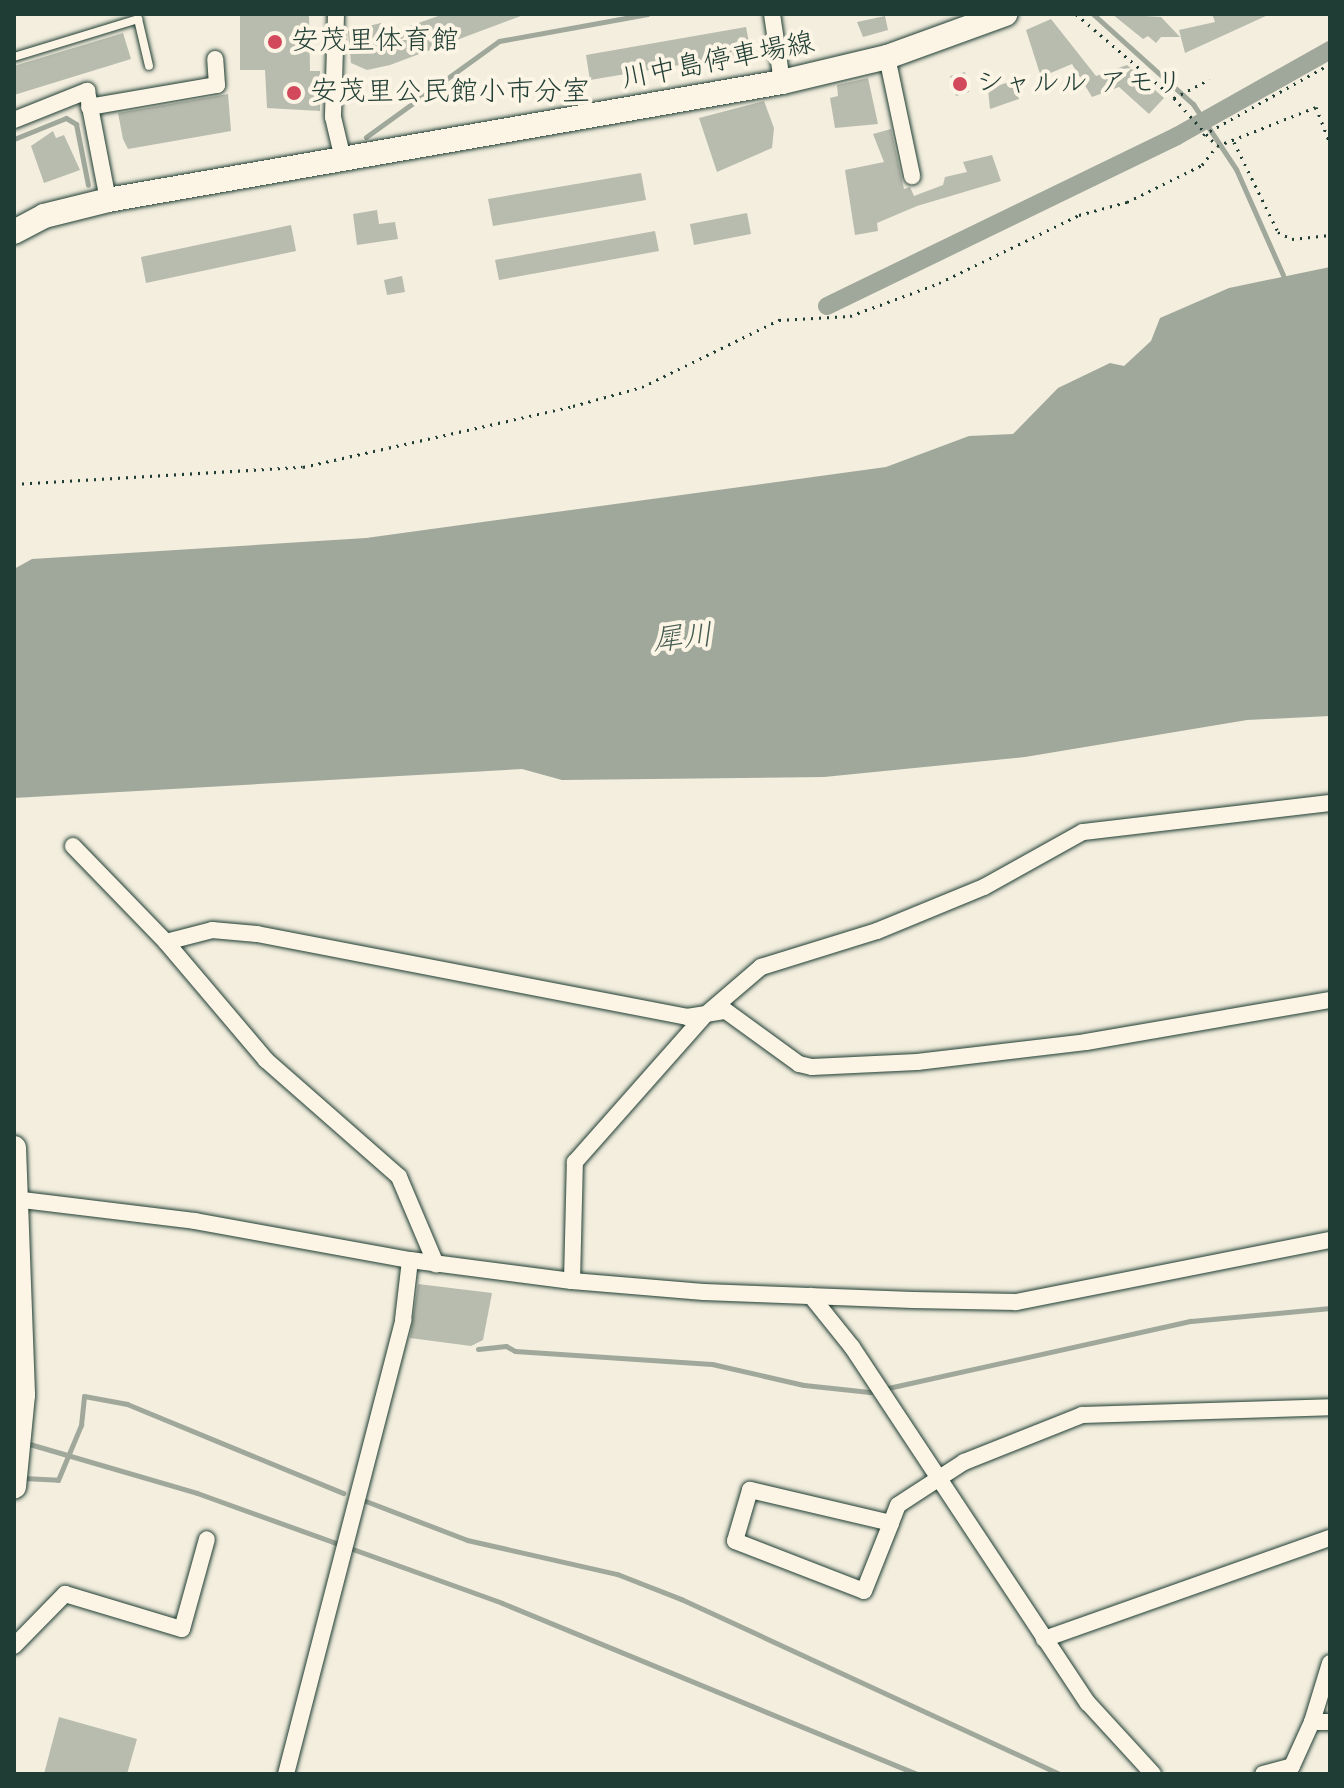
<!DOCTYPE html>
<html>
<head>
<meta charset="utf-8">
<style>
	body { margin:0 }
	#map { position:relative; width:1344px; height:1788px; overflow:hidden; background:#f3eede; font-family:Kalam,"Klee One",sans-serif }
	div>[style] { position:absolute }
	.water>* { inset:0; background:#a0a89b }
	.stream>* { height:5px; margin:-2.5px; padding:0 2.5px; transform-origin:2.5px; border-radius:2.5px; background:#a0a89b }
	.canal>* { height:18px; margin:-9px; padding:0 9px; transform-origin:9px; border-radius:9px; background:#a0a89b }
	.building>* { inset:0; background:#b8bcae }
	.path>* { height:3px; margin-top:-1.5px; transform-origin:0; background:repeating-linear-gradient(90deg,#1f3d34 0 2px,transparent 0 8px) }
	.roads { filter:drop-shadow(0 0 2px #1f3d34) drop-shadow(0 0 2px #1f3d34) }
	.lane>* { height:8px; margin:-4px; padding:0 4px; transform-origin:4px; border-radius:4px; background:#fcf5e5 }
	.street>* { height:16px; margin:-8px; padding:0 8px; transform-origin:8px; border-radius:8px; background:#fcf5e5 }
	.secondary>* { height:24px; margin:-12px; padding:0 12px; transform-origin:12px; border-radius:12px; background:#fcf5e5 }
	.dots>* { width:22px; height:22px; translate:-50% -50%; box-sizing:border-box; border:4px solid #fcf5e5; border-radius:50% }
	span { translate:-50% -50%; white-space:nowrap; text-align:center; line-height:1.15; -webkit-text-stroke:8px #fcf5e5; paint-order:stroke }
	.poi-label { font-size:28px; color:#1f3d34 }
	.left { translate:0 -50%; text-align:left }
	.street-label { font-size:28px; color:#1f3d34 }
	.water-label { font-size:30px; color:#465d53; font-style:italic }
	.frame { position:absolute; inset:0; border:16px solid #1f3d34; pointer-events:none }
</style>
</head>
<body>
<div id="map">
	<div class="water">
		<div style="clip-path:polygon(1330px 267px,1330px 716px,1247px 720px,1025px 757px,824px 777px,562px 780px,522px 769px,14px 798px,14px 569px,32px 559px,366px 538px,886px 467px,969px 436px,1013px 434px,1058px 388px,1110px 363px,1124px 366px,1151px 341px,1160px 318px,1229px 288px)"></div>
	</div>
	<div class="stream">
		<div style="left:1093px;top:14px;width:135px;rotate:42deg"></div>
		<div style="left:1193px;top:104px;width:78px;rotate:56.5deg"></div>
		<div style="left:1236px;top:169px;width:116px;rotate:66.1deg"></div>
		<div style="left:366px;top:137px;width:164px;rotate:-35.8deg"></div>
		<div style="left:499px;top:41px;width:151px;rotate:-10.3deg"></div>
		<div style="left:14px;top:139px;width:56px;rotate:-22deg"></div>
		<div style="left:66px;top:118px;width:12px;rotate:31deg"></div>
		<div style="left:76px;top:124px;width:62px;rotate:78.9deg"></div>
		<div style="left:478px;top:1349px;width:28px;rotate:-6deg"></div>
		<div style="left:506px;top:1346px;width:10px;rotate:29deg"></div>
		<div style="left:515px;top:1351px;width:197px;rotate:3.8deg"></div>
		<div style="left:712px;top:1364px;width:94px;rotate:12.9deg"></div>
		<div style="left:804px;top:1385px;width:66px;rotate:6.1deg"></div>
		<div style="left:870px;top:1392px;width:329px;rotate:-12.5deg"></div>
		<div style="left:1191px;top:1321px;width:140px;rotate:-5.3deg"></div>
		<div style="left:26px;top:1443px;width:178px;rotate:16.3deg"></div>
		<div style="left:197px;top:1493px;width:324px;rotate:19.8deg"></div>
		<div style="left:502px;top:1603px;width:449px;rotate:22.4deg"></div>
		<div style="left:23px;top:1478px;width:35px;rotate:3deg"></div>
		<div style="left:58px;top:1480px;width:60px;rotate:-67.3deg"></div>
		<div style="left:81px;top:1425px;width:29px;rotate:-84deg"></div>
		<div style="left:84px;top:1396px;width:44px;rotate:10.5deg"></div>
		<div style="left:127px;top:1404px;width:234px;rotate:22.4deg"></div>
		<div style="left:363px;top:1500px;width:111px;rotate:21deg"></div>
		<div style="left:467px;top:1540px;width:154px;rotate:12.8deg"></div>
		<div style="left:617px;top:1574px;width:69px;rotate:21.3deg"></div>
		<div style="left:681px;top:1599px;width:417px;rotate:24.8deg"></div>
	</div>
	<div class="canal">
		<div style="left:827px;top:306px;width:389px;rotate:-25.9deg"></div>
		<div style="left:1177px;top:136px;width:176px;rotate:-29.3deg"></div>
	</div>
	<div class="building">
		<div style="clip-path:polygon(240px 14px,309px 14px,310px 71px,320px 71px,320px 111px,267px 108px,265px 70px,240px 70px)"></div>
		<div style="clip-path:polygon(444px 14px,521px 16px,390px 65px,367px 70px,351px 63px,348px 31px,381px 23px,384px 35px)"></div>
		<div style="clip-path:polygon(1112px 14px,1161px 17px,1180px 37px,1161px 37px,1156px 43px,1148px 36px,1143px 39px)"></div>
		<div style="clip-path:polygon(1212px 14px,1268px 14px,1268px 15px,1185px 53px,1179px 30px,1215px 22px)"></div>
		<div style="clip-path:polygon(885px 16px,888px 30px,863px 37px,857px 22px)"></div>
		<div style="clip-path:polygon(1051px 19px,1096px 76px,1127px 65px,1164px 98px,1149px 114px,1119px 87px,1092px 97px,1072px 64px,1041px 77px,1026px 30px)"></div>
		<div style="clip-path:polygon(746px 27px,751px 53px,590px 80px,586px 55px)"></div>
		<div style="clip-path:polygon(123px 33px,131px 59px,14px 95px,14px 66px)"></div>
		<div style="clip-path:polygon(965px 72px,969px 92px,956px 96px,950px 76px)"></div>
		<div style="clip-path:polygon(868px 78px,878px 124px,835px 128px,830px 98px,838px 96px,837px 85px)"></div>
		<div style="clip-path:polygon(1012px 81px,1019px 99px,990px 109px,988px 89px)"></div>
		<div style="clip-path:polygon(228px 94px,231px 131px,128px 149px,123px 139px,118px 113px)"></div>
		<div style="clip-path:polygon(764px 101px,774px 128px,772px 148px,717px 172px,699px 118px)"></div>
		<div style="clip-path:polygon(891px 129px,904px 189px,910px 187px,914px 196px,943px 185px,945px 177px,967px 172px,963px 162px,992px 155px,1001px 181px,917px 206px,877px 223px,878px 231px,855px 235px,845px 170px,884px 162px,873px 134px)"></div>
		<div style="clip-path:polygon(53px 131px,56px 138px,64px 135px,80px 170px,44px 183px,31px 146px)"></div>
		<div style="clip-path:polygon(641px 173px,646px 200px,493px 226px,488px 199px)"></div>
		<div style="clip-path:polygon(377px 210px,379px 224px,395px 222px,398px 239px,357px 245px,353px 214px)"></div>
		<div style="clip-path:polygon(747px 213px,751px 234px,694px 245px,690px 224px)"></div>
		<div style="clip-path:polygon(291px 225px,296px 251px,146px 283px,141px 257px)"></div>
		<div style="clip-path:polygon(655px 231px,659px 251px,499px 280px,495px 260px)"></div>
		<div style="clip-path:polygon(402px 276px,405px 292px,387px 295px,384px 280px)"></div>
		<div style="clip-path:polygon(418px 1284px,492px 1293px,483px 1340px,471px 1346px,410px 1338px)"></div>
		<div style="clip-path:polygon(59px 1717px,137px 1739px,127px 1774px,44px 1774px)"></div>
	</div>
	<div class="path">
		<div style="left:1076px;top:14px;width:129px;rotate:40.6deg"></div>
		<div style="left:1174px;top:98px;width:64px;rotate:48.1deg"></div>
		<div style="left:1174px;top:98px;width:40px;rotate:-28deg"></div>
		<div style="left:1203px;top:135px;width:145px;rotate:-29.2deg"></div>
		<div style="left:1234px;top:142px;width:100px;rotate:63.9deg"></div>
		<div style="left:1278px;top:232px;width:16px;rotate:27deg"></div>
		<div style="left:1292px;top:239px;width:38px;rotate:-6deg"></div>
		<div style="left:14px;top:484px;width:289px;rotate:-3.4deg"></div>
		<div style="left:303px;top:467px;width:277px;rotate:-12.7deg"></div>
		<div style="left:573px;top:406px;width:72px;rotate:-15.4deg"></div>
		<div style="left:642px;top:387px;width:153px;rotate:-26.1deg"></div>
		<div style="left:779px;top:320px;width:71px;rotate:-3.2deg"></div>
		<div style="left:850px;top:316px;width:95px;rotate:-20.3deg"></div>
		<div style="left:939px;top:283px;width:156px;rotate:-25.9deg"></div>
		<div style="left:1079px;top:215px;width:50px;rotate:-15.2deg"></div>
		<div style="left:1127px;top:202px;width:84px;rotate:-26.3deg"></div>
		<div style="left:1202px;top:165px;width:24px;rotate:-52deg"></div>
		<div style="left:1217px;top:146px;width:106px;rotate:-21.5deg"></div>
		<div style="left:1316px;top:107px;width:40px;rotate:69deg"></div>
	</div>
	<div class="roads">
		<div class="lane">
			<div style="left:14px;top:57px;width:130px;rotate:-17deg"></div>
			<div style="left:138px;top:19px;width:48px;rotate:76.8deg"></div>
		</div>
		<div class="street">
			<div style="left:336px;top:14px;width:103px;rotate:91.7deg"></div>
			<div style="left:333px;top:117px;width:43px;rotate:76.6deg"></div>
			<div style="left:772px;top:14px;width:69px;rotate:81.6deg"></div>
			<div style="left:887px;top:57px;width:122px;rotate:78.1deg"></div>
			<div style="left:89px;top:107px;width:130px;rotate:-9.8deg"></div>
			<div style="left:217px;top:85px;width:26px;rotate:-94deg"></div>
			<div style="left:14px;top:120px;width:79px;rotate:-21.7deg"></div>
			<div style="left:87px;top:91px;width:111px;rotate:79.1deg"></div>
			<div style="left:73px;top:846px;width:134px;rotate:45.9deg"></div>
			<div style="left:166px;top:942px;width:155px;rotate:49.7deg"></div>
			<div style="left:266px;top:1060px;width:177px;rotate:41.3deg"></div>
			<div style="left:399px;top:1177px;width:95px;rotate:67deg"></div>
			<div style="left:166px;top:942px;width:48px;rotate:-14.6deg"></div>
			<div style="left:212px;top:930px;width:45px;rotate:5.1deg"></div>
			<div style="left:257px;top:934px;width:438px;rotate:10.9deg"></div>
			<div style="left:687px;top:1017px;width:39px;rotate:-9deg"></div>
			<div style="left:726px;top:1011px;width:90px;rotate:36deg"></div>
			<div style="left:799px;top:1064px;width:13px;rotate:13deg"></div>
			<div style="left:812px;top:1067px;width:105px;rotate:-2.7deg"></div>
			<div style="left:917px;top:1062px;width:170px;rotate:-6.7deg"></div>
			<div style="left:1086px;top:1042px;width:248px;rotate:-9.8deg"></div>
			<div style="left:14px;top:1199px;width:182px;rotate:6.9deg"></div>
			<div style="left:195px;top:1221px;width:219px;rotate:10.3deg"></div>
			<div style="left:410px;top:1260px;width:163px;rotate:7.4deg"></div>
			<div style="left:572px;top:1281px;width:132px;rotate:4.8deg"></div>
			<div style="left:704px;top:1292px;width:209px;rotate:2.2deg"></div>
			<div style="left:913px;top:1300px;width:103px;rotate:1.1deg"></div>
			<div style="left:1016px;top:1302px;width:320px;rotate:-11.2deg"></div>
			<div style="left:572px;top:1281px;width:119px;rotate:-88.6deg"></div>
			<div style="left:575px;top:1162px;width:196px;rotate:-48.5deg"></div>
			<div style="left:705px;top:1015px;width:74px;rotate:-40.6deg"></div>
			<div style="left:761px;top:967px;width:121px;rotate:-17.2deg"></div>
			<div style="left:877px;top:931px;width:116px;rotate:-22.4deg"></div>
			<div style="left:984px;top:887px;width:113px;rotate:-29.1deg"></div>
			<div style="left:1083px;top:832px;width:249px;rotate:-6.7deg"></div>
			<div style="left:811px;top:1296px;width:65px;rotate:51.2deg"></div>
			<div style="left:852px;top:1347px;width:427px;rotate:56.5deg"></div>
			<div style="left:1088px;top:1703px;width:96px;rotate:47.5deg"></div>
			<div style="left:891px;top:1523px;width:145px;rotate:-166.8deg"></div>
			<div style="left:750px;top:1490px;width:53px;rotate:106.4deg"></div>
			<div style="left:735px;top:1541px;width:138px;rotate:21.2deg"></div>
			<div style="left:864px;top:1591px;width:73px;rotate:-68.3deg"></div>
			<div style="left:891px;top:1523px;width:19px;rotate:-69deg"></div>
			<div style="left:898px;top:1505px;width:79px;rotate:-33.1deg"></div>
			<div style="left:964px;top:1462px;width:127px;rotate:-21.7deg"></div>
			<div style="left:1082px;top:1415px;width:248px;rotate:-1.8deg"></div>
			<div style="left:1044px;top:1639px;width:303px;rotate:-19.5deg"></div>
			<div style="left:14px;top:1646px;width:73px;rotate:-45.6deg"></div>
			<div style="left:65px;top:1594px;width:122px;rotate:16.7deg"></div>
			<div style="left:182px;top:1629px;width:93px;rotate:-74.5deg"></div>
			<div style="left:1330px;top:1663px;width:62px;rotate:107deg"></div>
			<div style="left:1312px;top:1722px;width:18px"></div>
			<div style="left:286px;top:1774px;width:469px;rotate:-75.5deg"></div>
			<div style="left:403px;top:1320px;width:60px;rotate:-83.3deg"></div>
			<div style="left:1263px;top:1774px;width:30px;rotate:-15deg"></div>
			<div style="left:1292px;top:1766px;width:48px;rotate:-65.6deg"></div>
		</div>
		<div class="secondary">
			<div style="left:14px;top:232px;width:34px;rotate:-28deg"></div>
			<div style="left:44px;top:216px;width:66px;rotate:-14deg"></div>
			<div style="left:108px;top:200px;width:684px;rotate:-9.93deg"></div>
			<div style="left:782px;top:82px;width:108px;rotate:-13.4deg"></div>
			<div style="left:887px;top:57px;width:126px;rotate:-20deg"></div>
			<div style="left:14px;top:1148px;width:247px;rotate:87.9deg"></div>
			<div style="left:23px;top:1395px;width:92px;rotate:95.6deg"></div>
		</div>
	</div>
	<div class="dots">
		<div style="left:275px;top:42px;background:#d1495b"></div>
		<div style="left:960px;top:84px;background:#d1495b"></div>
		<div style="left:294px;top:93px;background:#d1495b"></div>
	</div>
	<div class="poi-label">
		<span class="left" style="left:291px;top:42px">安茂里体育館</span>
		<span class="left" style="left:976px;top:84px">シャルル アモリ</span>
		<span class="left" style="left:310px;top:93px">安茂里公民館小市分室</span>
	</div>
	<div class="street-label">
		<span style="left:718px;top:62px;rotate:-11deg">川中島停車場線</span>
	</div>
	<div class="water-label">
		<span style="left:683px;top:639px;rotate:-6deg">犀川</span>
	</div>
	<div class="frame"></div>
</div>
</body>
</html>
